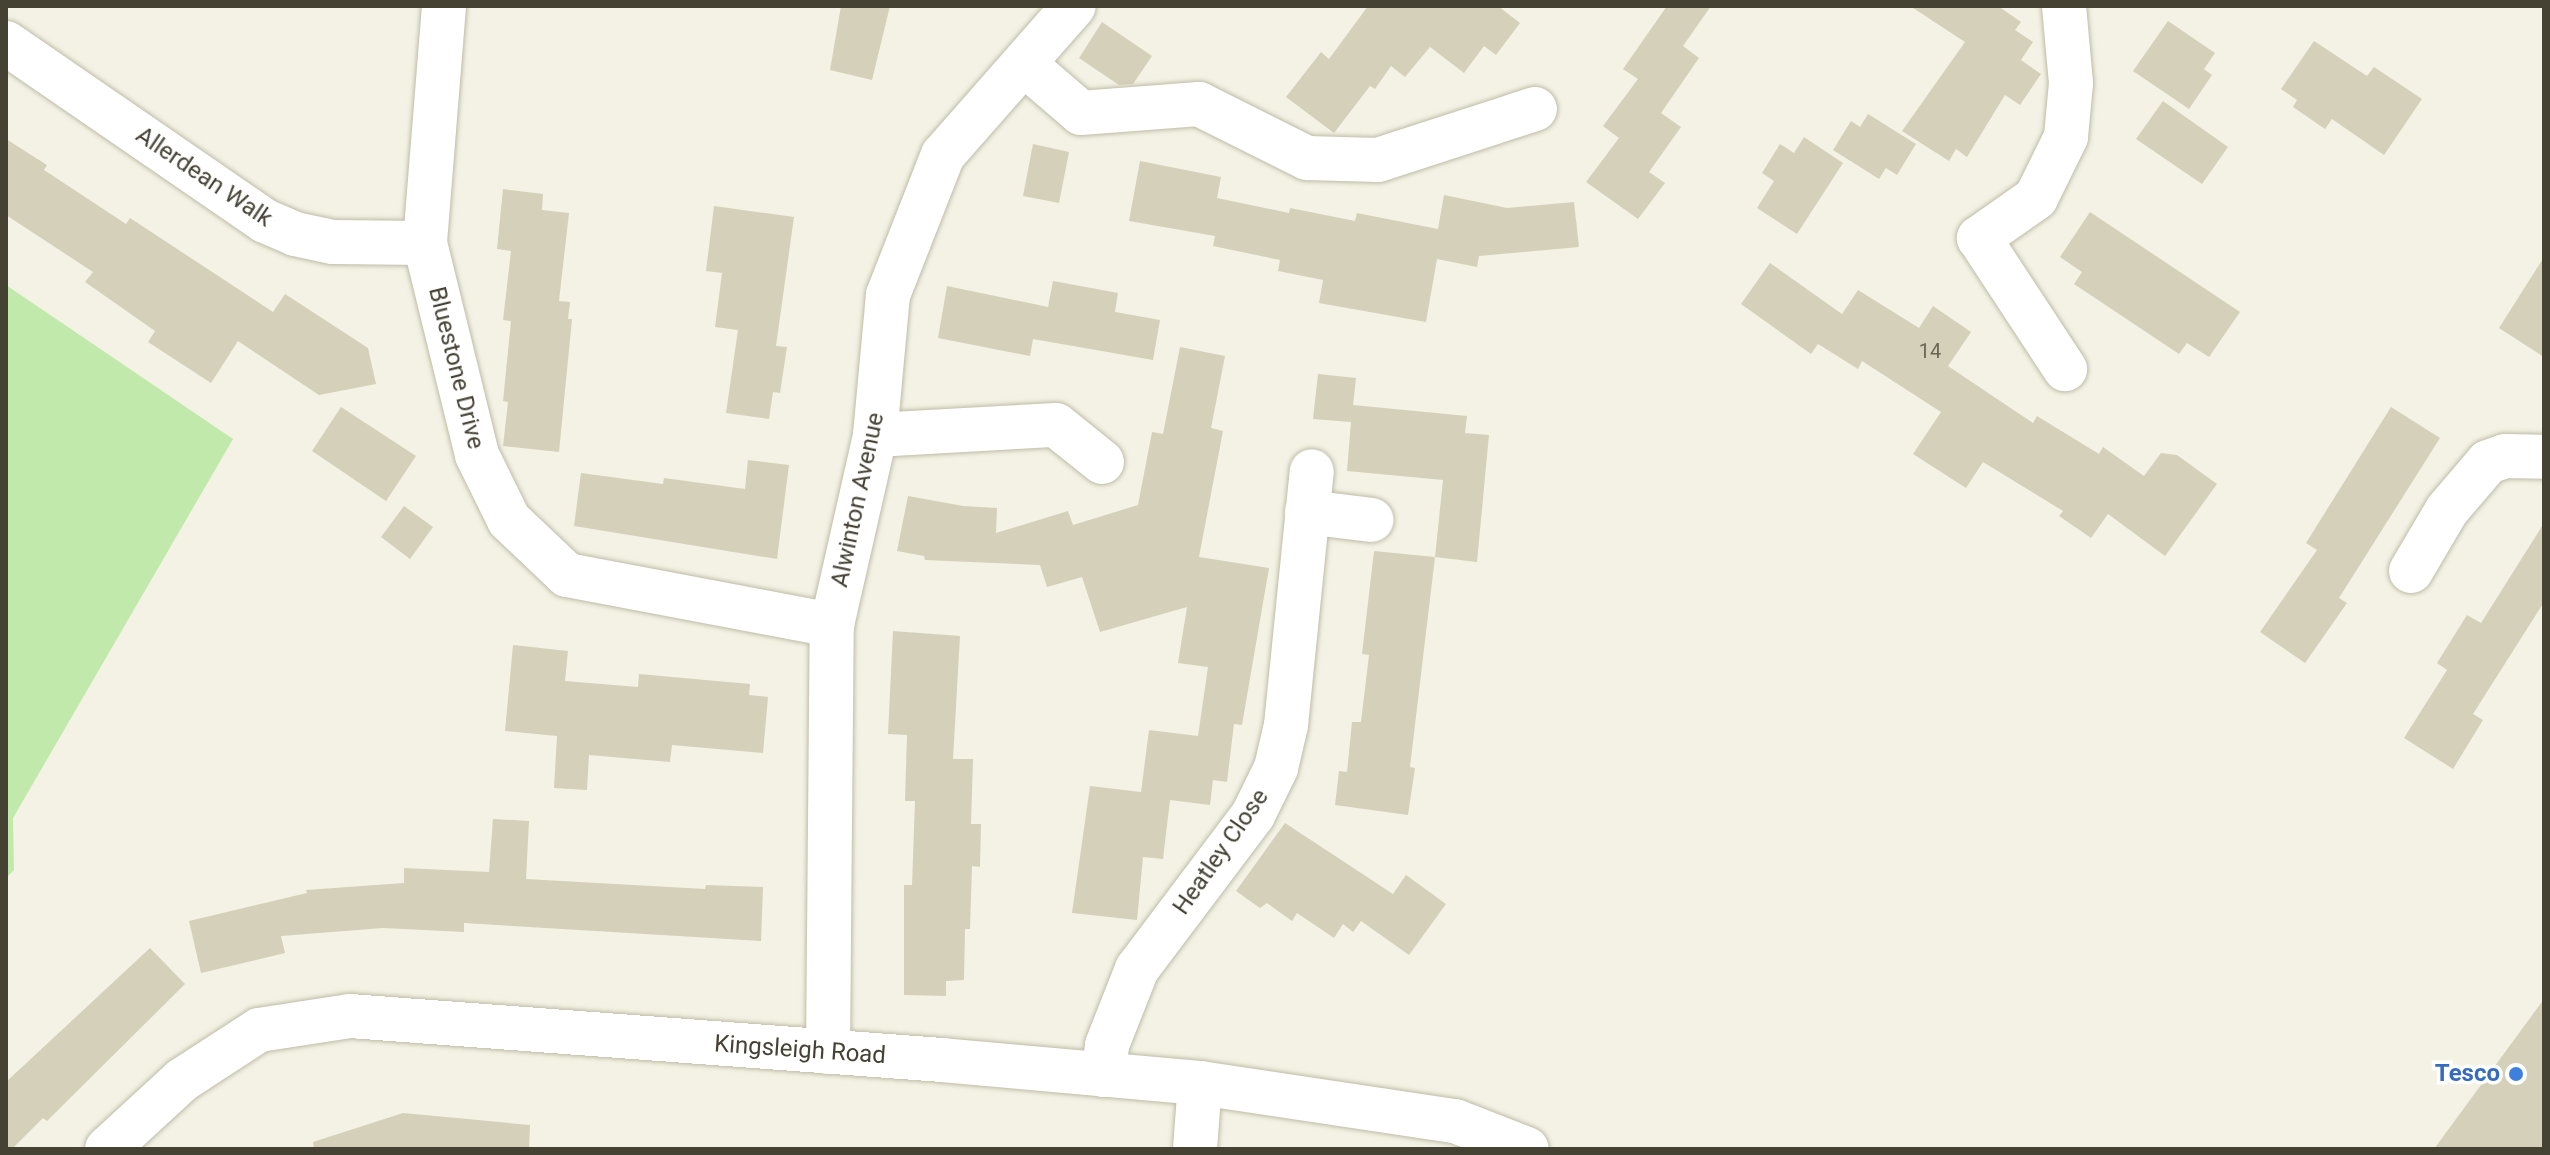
<!DOCTYPE html>
<html>
<head>
<meta charset="utf-8">
<style>
	body { margin:0 }
	#map { position:relative; width:2550px; height:1155px; overflow:hidden; background:#f3f2e4; font-family:Roboto,sans-serif }
	div>[style] { position:absolute }
	.green>* { inset:0; background:#c0e9ab }
	.building>* { inset:0; background:#d5d0b9 }
	.roads { filter:drop-shadow(0 0 2px #bfbca7) drop-shadow(0 0 2px #bfbca7) }
	.minor>* { height:44px; margin:-22px; padding:0 22px; transform-origin:22px; border-radius:22px; background:#fff }
	.dots>* { width:22px; height:22px; translate:-50% -50%; box-sizing:border-box; border:4px solid #fff; border-radius:50% }
	span { translate:-50% -50%; white-space:nowrap; text-align:center; line-height:1.15; -webkit-text-stroke:7px #fff; paint-order:stroke }
	.number-label { font-size:20px; color:#696655 }
	.number-label span { -webkit-text-stroke-width:0 }
	.street-label { font-size:24px; color:#454234 }
	.shop-label { font-size:24px; color:#366cbe; font-weight:700 }
	.right { translate:-100% -50%; text-align:right }
	.frame { position:absolute; inset:0; border:8px solid #454234; pointer-events:none }
</style>
</head>
<body>
<div id="map">
	<div class="green">
		<div style="clip-path:polygon(6px 285px,233px 439px,13px 818px,14px 870px,6px 878px)"></div>
	</div>
	<div class="building">
		<div style="clip-path:polygon(841px 6px,890px 6px,872px 80px,830px 70px)"></div>
		<div style="clip-path:polygon(1368px 6px,1498px 6px,1520px 23px,1496px 55px,1484px 46px,1464px 73px,1430px 47px,1405px 77px,1391px 66px,1375px 89px,1370px 86px,1334px 133px,1286px 97px,1321px 52px,1329px 59px)"></div>
		<div style="clip-path:polygon(1667px 6px,1711px 6px,1683px 46px,1699px 58px,1661px 113px,1681px 127px,1649px 172px,1665px 183px,1638px 219px,1586px 182px,1619px 138px,1603px 126px,1638px 79px,1623px 69px)"></div>
		<div style="clip-path:polygon(1910px 6px,1998px 6px,2021px 22px,2015px 30px,2033px 42px,2021px 60px,2041px 74px,2020px 105px,2005px 95px,1967px 157px,1956px 149px,1949px 161px,1902px 131px,1965px 42px)"></div>
		<div style="clip-path:polygon(2168px 21px,2215px 53px,2204px 69px,2212px 75px,2189px 109px,2133px 71px)"></div>
		<div style="clip-path:polygon(1102px 22px,1152px 56px,1133px 84px,1119px 85px,1079px 58px)"></div>
		<div style="clip-path:polygon(2314px 41px,2367px 76px,2374px 67px,2422px 99px,2384px 155px,2332px 119px,2325px 129px,2293px 107px,2297px 100px,2281px 89px)"></div>
		<div style="clip-path:polygon(2163px 101px,2228px 147px,2202px 184px,2136px 139px)"></div>
		<div style="clip-path:polygon(1868px 114px,1916px 144px,1897px 175px,1886px 168px,1879px 179px,1833px 150px,1851px 121px,1860px 127px)"></div>
		<div style="clip-path:polygon(1804px 137px,1843px 163px,1797px 234px,1757px 208px,1774px 181px,1762px 173px,1780px 144px,1794px 153px)"></div>
		<div style="clip-path:polygon(6px 139px,47px 165px,44px 170px,126px 224px,130px 218px,273px 312px,285px 294px,368px 348px,376px 384px,319px 395px,238px 341px,211px 383px,148px 342px,155px 331px,85px 282px,93px 272px,6px 215px)"></div>
		<div style="clip-path:polygon(1033px 144px,1069px 152px,1059px 203px,1023px 196px)"></div>
		<div style="clip-path:polygon(1140px 161px,1221px 177px,1217px 198px,1289px 213px,1290px 208px,1355px 221px,1357px 213px,1438px 229px,1444px 195px,1507px 208px,1574px 202px,1579px 247px,1479px 256px,1477px 267px,1437px 259px,1426px 322px,1319px 303px,1323px 280px,1278px 271px,1280px 260px,1213px 246px,1215px 236px,1129px 221px)"></div>
		<div style="clip-path:polygon(503px 189px,543px 194px,542px 210px,569px 213px,559px 301px,570px 302px,568px 319px,572px 319px,559px 452px,503px 446px,508px 402px,503px 401px,511px 321px,503px 320px,511px 251px,497px 249px)"></div>
		<div style="clip-path:polygon(714px 206px,794px 217px,776px 346px,787px 347px,780px 393px,773px 392px,769px 419px,726px 413px,738px 330px,715px 327px,722px 273px,706px 271px)"></div>
		<div style="clip-path:polygon(2090px 212px,2240px 312px,2209px 357px,2187px 343px,2179px 354px,2074px 284px,2082px 272px,2060px 257px)"></div>
		<div style="clip-path:polygon(2544px 257px,2544px 357px,2499px 328px)"></div>
		<div style="clip-path:polygon(1770px 263px,1842px 314px,1858px 290px,1919px 328px,1933px 306px,1971px 332px,1948px 366px,2033px 423px,2037px 416px,2099px 454px,2103px 447px,2144px 476px,2161px 453px,2177px 455px,2217px 484px,2165px 556px,2108px 514px,2091px 538px,2059px 516px,2063px 511px,1983px 462px,1966px 488px,1913px 454px,1941px 412px,1862px 361px,1858px 369px,1818px 344px,1811px 354px,1741px 304px)"></div>
		<div style="clip-path:polygon(1053px 281px,1118px 293px,1115px 312px,1160px 320px,1153px 360px,1033px 339px,1030px 356px,938px 338px,947px 286px,1048px 307px)"></div>
		<div style="clip-path:polygon(1180px 347px,1225px 356px,1211px 428px,1223px 431px,1199px 557px,1269px 568px,1242px 725px,1234px 724px,1227px 782px,1213px 780px,1210px 805px,1170px 800px,1163px 859px,1143px 857px,1137px 920px,1072px 913px,1090px 786px,1141px 792px,1149px 730px,1198px 736px,1208px 667px,1178px 663px,1187px 607px,1100px 632px,1082px 577px,1047px 587px,1040px 565px,925px 560px,924px 556px,897px 551px,908px 496px,963px 506px,997px 508px,996px 533px,1068px 511px,1073px 525px,1138px 505px,1152px 432px,1163px 434px)"></div>
		<div style="clip-path:polygon(1318px 374px,1356px 378px,1353px 405px,1467px 416px,1465px 433px,1489px 435px,1477px 562px,1435px 557px,1443px 480px,1347px 471px,1351px 422px,1313px 419px)"></div>
		<div style="clip-path:polygon(341px 407px,416px 456px,386px 501px,312px 451px)"></div>
		<div style="clip-path:polygon(2391px 407px,2440px 438px,2339px 598px,2347px 603px,2305px 663px,2260px 632px,2317px 550px,2306px 543px)"></div>
		<div style="clip-path:polygon(748px 460px,789px 465px,777px 559px,574px 526px,581px 473px,663px 484px,664px 478px,745px 489px)"></div>
		<div style="clip-path:polygon(404px 506px,433px 527px,410px 559px,381px 537px)"></div>
		<div style="clip-path:polygon(2544px 523px,2544px 602px,2473px 714px,2483px 720px,2453px 769px,2404px 738px,2447px 670px,2437px 663px,2467px 615px,2481px 623px)"></div>
		<div style="clip-path:polygon(1374px 551px,1435px 557px,1410px 767px,1415px 768px,1408px 815px,1335px 805px,1339px 771px,1347px 772px,1352px 722px,1361px 722px,1369px 655px,1362px 654px)"></div>
		<div style="clip-path:polygon(893px 631px,960px 636px,953px 759px,973px 759px,971px 824px,981px 824px,980px 867px,972px 866px,970px 929px,965px 929px,964px 980px,946px 981px,946px 996px,904px 995px,904px 885px,912px 885px,915px 801px,905px 801px,907px 735px,888px 734px)"></div>
		<div style="clip-path:polygon(513px 645px,568px 651px,565px 681px,638px 687px,639px 674px,750px 684px,749px 695px,768px 697px,763px 753px,672px 745px,670px 762px,589px 755px,587px 790px,554px 788px,557px 736px,505px 731px)"></div>
		<div style="clip-path:polygon(493px 819px,529px 821px,526px 879px,705px 889px,706px 885px,763px 887px,761px 941px,464px 923px,464px 932px,383px 928px,281px 936px,285px 953px,201px 973px,189px 921px,307px 893px,306px 890px,404px 883px,404px 868px,489px 872px)"></div>
		<div style="clip-path:polygon(1285px 823px,1393px 894px,1406px 875px,1446px 904px,1409px 955px,1361px 921px,1353px 932px,1343px 924px,1334px 938px,1297px 913px,1292px 921px,1267px 903px,1260px 908px,1236px 891px)"></div>
		<div style="clip-path:polygon(150px 948px,185px 984px,47px 1121px,43px 1118px,12px 1149px,6px 1149px,6px 1082px)"></div>
		<div style="clip-path:polygon(2544px 999px,2544px 1149px,2434px 1149px)"></div>
		<div style="clip-path:polygon(403px 1113px,530px 1125px,529px 1149px,314px 1149px,313px 1142px)"></div>
	</div>
	<div class="roads">
		<div class="minor">
			<div style="left:444px;top:6px;width:238px;rotate:94.6deg"></div>
			<div style="left:425px;top:243px;width:218px;rotate:76.2deg"></div>
			<div style="left:477px;top:455px;width:72px;rotate:63.8deg"></div>
			<div style="left:509px;top:520px;width:80px;rotate:43.5deg"></div>
			<div style="left:567px;top:575px;width:270px;rotate:10.7deg"></div>
			<div style="left:2064px;top:6px;width:77px;rotate:84.8deg"></div>
			<div style="left:2071px;top:83px;width:54px;rotate:95.3deg"></div>
			<div style="left:2066px;top:137px;width:68px;rotate:116.2deg"></div>
			<div style="left:2036px;top:198px;width:70px;rotate:144.9deg"></div>
			<div style="left:1979px;top:238px;width:157px;rotate:56.7deg"></div>
			<div style="left:6px;top:43px;width:314px;rotate:34.5deg"></div>
			<div style="left:265px;top:221px;width:33px;rotate:23deg"></div>
			<div style="left:295px;top:234px;width:39px;rotate:12deg"></div>
			<div style="left:333px;top:242px;width:92px;rotate:0.6deg"></div>
			<div style="left:1024px;top:64px;width:75px;rotate:40.7deg"></div>
			<div style="left:1081px;top:113px;width:118px;rotate:-4.4deg"></div>
			<div style="left:1199px;top:104px;width:121px;rotate:26.6deg"></div>
			<div style="left:1307px;top:158px;width:71px;rotate:1.6deg"></div>
			<div style="left:1378px;top:160px;width:165px;rotate:-18deg"></div>
			<div style="left:875px;top:435px;width:181px;rotate:-3.2deg"></div>
			<div style="left:1056px;top:425px;width:59px;rotate:38.8deg"></div>
			<div style="left:1307px;top:512px;width:65px;rotate:7deg"></div>
			<div style="left:2411px;top:571px;width:71px;rotate:-59.5deg"></div>
			<div style="left:2447px;top:510px;width:63px;rotate:-49.5deg"></div>
			<div style="left:2488px;top:462px;width:18px;rotate:-19deg"></div>
			<div style="left:2505px;top:456px;width:39px;rotate:1deg"></div>
			<div style="left:828px;top:1052px;width:427px;rotate:-89.5deg"></div>
			<div style="left:832px;top:625px;width:195px;rotate:-77.2deg"></div>
			<div style="left:875px;top:435px;width:141px;rotate:-84.7deg"></div>
			<div style="left:888px;top:295px;width:150px;rotate:-68.6deg"></div>
			<div style="left:943px;top:155px;width:198px;rotate:-48.7deg"></div>
			<div style="left:1103px;top:1075px;width:30px;rotate:-82deg"></div>
			<div style="left:1107px;top:1045px;width:82px;rotate:-68.5deg"></div>
			<div style="left:1137px;top:969px;width:193px;rotate:-53deg"></div>
			<div style="left:1253px;top:815px;width:52px;rotate:-63.9deg"></div>
			<div style="left:1276px;top:768px;width:44px;rotate:-76.9deg"></div>
			<div style="left:1286px;top:725px;width:255px;rotate:-84.2deg"></div>
			<div style="left:107px;top:1149px;width:102px;rotate:-42.6deg"></div>
			<div style="left:182px;top:1080px;width:92px;rotate:-33deg"></div>
			<div style="left:259px;top:1030px;width:92px;rotate:-8.7deg"></div>
			<div style="left:350px;top:1016px;width:594px;rotate:4.25deg"></div>
			<div style="left:942px;top:1060px;width:259px;rotate:5.1deg"></div>
			<div style="left:1200px;top:1083px;width:258px;rotate:8.5deg"></div>
			<div style="left:1455px;top:1121px;width:77px;rotate:21.3deg"></div>
			<div style="left:1195px;top:1149px;width:66px;rotate:-85.7deg"></div>
		</div>
	</div>
	<div class="dots">
		<div style="left:2516px;top:1074px;background:#3f7fe0"></div>
	</div>
	<div class="number-label">
		<span style="left:1930px;top:351px">14</span>
	</div>
	<div class="street-label">
		<span style="left:204px;top:177px;rotate:34deg">Allerdean Walk</span>
		<span style="left:456px;top:368px;rotate:76deg">Bluestone Drive</span>
		<span style="left:858px;top:500px;rotate:-78deg">Alwinton Avenue</span>
		<span style="left:1221px;top:852px;rotate:-55deg">Heatley Close</span>
		<span style="left:800px;top:1050px;rotate:4deg">Kingsleigh Road</span>
	</div>
	<div class="shop-label">
		<span class="right" style="left:2500px;top:1074px">Tesco</span>
	</div>
	<div class="frame"></div>
</div>
</body>
</html>
